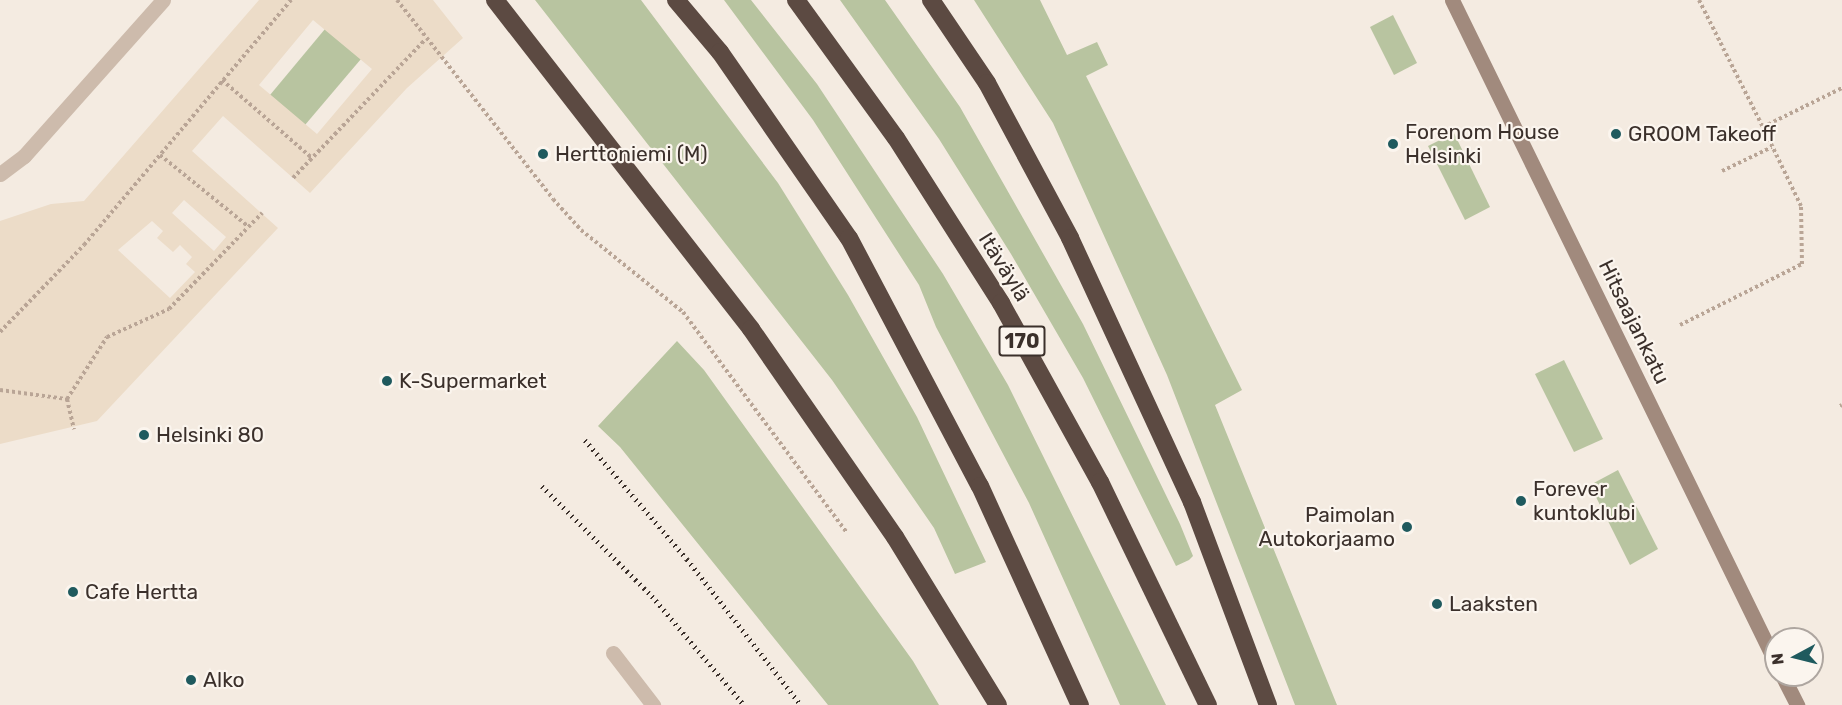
<!DOCTYPE html>
<html>
<head>
<meta charset="utf-8">
<style>
	body { margin:0 }
	#map { position:relative; width:1842px; height:705px; overflow:hidden; background:#f4ebe1; font-family:Rubik,sans-serif }
	div>[style] { position:absolute }
	.green>* { inset:0; background:#b8c4a0 }
	.plaza>* { inset:0; background:#ecdcc8 }
	.path>* { height:4px; margin-top:-2px; transform-origin:0; background:repeating-linear-gradient(90deg,#b9a596 0 3px,transparent 0 6px) }
	.lane>* { height:15px; margin:-7.5px; padding:0 7.5px; transform-origin:7.5px; border-radius:7.5px; background:#cdbbac }
	.secondary>* { height:15px; margin:-7.5px; padding:0 7.5px; transform-origin:7.5px; border-radius:7.5px; background:#a18a7d }
	.highway>* { height:18px; margin:-9px; padding:0 9px; transform-origin:9px; border-radius:9px; background:#5c4a42 }
	.rail>* { height:4.5px; margin-top:-2.25px; transform-origin:0; background:repeating-linear-gradient(90deg,#3b302b 0 1.5px,transparent 0 6px) }
	.dots>* { width:16px; height:16px; translate:-50% -50%; box-sizing:border-box; border:3px solid #fbf5ee; border-radius:50% }
	span { translate:-50% -50%; white-space:nowrap; text-align:center; line-height:1.15; -webkit-text-stroke:4.5px #fbf5ee; paint-order:stroke }
	.shield-label span { padding:2px 4px; background:#fbf5ee; border:2px solid; border-radius:4px; -webkit-text-stroke-width:0 }
	.shield-label { font-size:20px; color:#3b302b; font-weight:700 }
	.poi-label { font-size:21px; color:#3b302b }
	.left { translate:0 -50%; text-align:left }
	.right { translate:-100% -50%; text-align:right }
	.street-label { font-size:21px; color:#3b302b }
	.north { position:absolute; left:1764px; top:627px; width:60px; height:60px; box-sizing:border-box; background:#fbf5ee; border:2px solid #aea6a0; border-radius:50%; rotate:263deg; font-size:16px; font-weight:700; line-height:24px; text-align:center; color:#3b302b }
	.north::after { content:''; display:block; margin:auto; width:21px; height:27px; background:#1f5a5e; clip-path:polygon(50% 0,100% 100%,50% 72%,0 100%) }
</style>
</head>
<body>
<div id="map">
	<div class="green">
		<div style="clip-path:polygon(535px 0,641px 0,778px 183px,848px 295px,917px 417px,986px 562px,955px 574px,934px 528px,832px 380px)"></div>
		<div style="clip-path:polygon(724px 0,751px 0,817px 84px,943px 274px,1008px 385px,1166px 705px,1120px 705px,1029px 503px,936px 327px,919px 285px,813px 120px)"></div>
		<div style="clip-path:polygon(840px 0,885px 0,960px 107px,1083px 324px,1180px 524px,1193px 556px,1189px 560px,1176px 566px,1083px 378px,1011px 254px,939px 139px)"></div>
		<div style="clip-path:polygon(974px 0,1040px 0,1067px 55px,1097px 42px,1108px 65px,1086px 76px,1242px 390px,1215px 405px,1337px 705px,1295px 705px,1167px 375px,1053px 123px)"></div>
		<div style="clip-path:polygon(1393px 15px,1417px 63px,1394px 75px,1370px 27px)"></div>
		<div style="clip-path:polygon(325px 29px,361px 59px,305px 125px,270px 95px)"></div>
		<div style="clip-path:polygon(1454px 133px,1490px 207px,1465px 220px,1428px 146px)"></div>
		<div style="clip-path:polygon(677px 341px,704px 370px,913px 661px,939px 705px,828px 705px,620px 447px,598px 426px)"></div>
		<div style="clip-path:polygon(1564px 360px,1603px 439px,1574px 452px,1535px 374px)"></div>
		<div style="clip-path:polygon(1618px 470px,1658px 549px,1630px 565px,1590px 485px)"></div>
	</div>
	<div class="plaza">
		<div style="clip-path:polygon(evenodd,259px 0,433px 0,463px 38px,407px 88px,310px 193px,223px 116px,192px 151px,278px 228px,97px 421px,0 444px,0 221px,51px 204px,84px 201px,259px 0,313px 20px,372px 69px,317px 134px,259px 85px,313px 20px,259px 0,184px 200px,226px 237px,214px 251px,172px 213px,184px 200px,259px 0,152px 221px,163px 231px,157px 238px,173px 252px,180px 245px,192px 257px,186px 264px,195px 272px,170px 298px,118px 250px,152px 221px)"></div>
	</div>
	<div class="path">
		<div style="left:397px;top:0;width:253px;rotate:51.9deg"></div>
		<div style="left:553px;top:199px;width:42px;rotate:47.9deg"></div>
		<div style="left:581px;top:230px;width:131px;rotate:38.8deg"></div>
		<div style="left:683px;top:312px;width:275px;rotate:53.4deg"></div>
		<div style="left:1699px;top:0;width:142px;rotate:63.3deg"></div>
		<div style="left:1763px;top:127px;width:88px;rotate:-26.3deg"></div>
		<div style="left:222px;top:80px;width:119px;rotate:40.9deg"></div>
		<div style="left:160px;top:155px;width:114px;rotate:39deg"></div>
		<div style="left:1722px;top:171px;width:55px;rotate:-25.6deg"></div>
		<div style="left:293px;top:178px;width:192px;rotate:-46.3deg"></div>
		<div style="left:1680px;top:325px;width:136px;rotate:-26.6deg"></div>
		<div style="left:1802px;top:264px;width:58px;rotate:-91deg"></div>
		<div style="left:1801px;top:206px;width:88px;rotate:-115.7deg"></div>
		<div style="left:0;top:332px;width:121px;rotate:-46deg"></div>
		<div style="left:84px;top:245px;width:321px;rotate:-49.8deg"></div>
		<div style="left:0;top:390px;width:68px;rotate:7.7deg"></div>
		<div style="left:67px;top:399px;width:74px;rotate:-57.2deg"></div>
		<div style="left:107px;top:337px;width:68px;rotate:-24.3deg"></div>
		<div style="left:169px;top:309px;width:134px;rotate:-45.9deg"></div>
		<div style="left:67px;top:399px;width:31px;rotate:77deg"></div>
		<div style="left:1840px;top:406px;width:2px;rotate:-27deg"></div>
	</div>
	<div class="lane">
		<div style="left:0;top:174px;width:30px;rotate:-37deg"></div>
		<div style="left:24px;top:156px;width:209px;rotate:-48.3deg"></div>
		<div style="left:613px;top:653px;width:66px;rotate:52.4deg"></div>
	</div>
	<div class="secondary">
		<div style="left:1452px;top:0;width:738px;rotate:63.96deg"></div>
		<div style="left:1782px;top:675px;width:34px;rotate:63deg"></div>
	</div>
	<div class="highway">
		<div style="left:495px;top:0;width:417px;rotate:52.1deg"></div>
		<div style="left:751px;top:329px;width:253px;rotate:55.3deg"></div>
		<div style="left:895px;top:537px;width:197px;rotate:58.5deg"></div>
		<div style="left:676px;top:0;width:68px;rotate:49.8deg"></div>
		<div style="left:720px;top:52px;width:226px;rotate:55.3deg"></div>
		<div style="left:849px;top:238px;width:280px;rotate:62.2deg"></div>
		<div style="left:980px;top:486px;width:241px;rotate:65.5deg"></div>
		<div style="left:796px;top:0;width:170px;rotate:54.1deg"></div>
		<div style="left:896px;top:138px;width:196px;rotate:57.5deg"></div>
		<div style="left:1001px;top:303px;width:205px;rotate:61.1deg"></div>
		<div style="left:1100px;top:482px;width:248px;rotate:64.2deg"></div>
		<div style="left:931px;top:0;width:100px;rotate:56deg"></div>
		<div style="left:987px;top:83px;width:176px;rotate:61.8deg"></div>
		<div style="left:1070px;top:238px;width:291px;rotate:65.2deg"></div>
		<div style="left:1192px;top:502px;width:217px;rotate:69.5deg"></div>
	</div>
	<div class="rail">
		<div style="left:585px;top:440px;width:157px;rotate:49.4deg"></div>
		<div style="left:687px;top:559px;width:185px;rotate:52deg"></div>
		<div style="left:542px;top:486px;width:156px;rotate:45deg"></div>
		<div style="left:652px;top:596px;width:143px;rotate:49.8deg"></div>
	</div>
	<div class="dots">
		<div style="left:1616px;top:134px;background:#1f5a5e"></div>
		<div style="left:1393px;top:144px;background:#1f5a5e"></div>
		<div style="left:543px;top:154px;background:#1f5a5e"></div>
		<div style="left:387px;top:381px;background:#1f5a5e"></div>
		<div style="left:144px;top:435px;background:#1f5a5e"></div>
		<div style="left:1521px;top:501px;background:#1f5a5e"></div>
		<div style="left:1407px;top:527px;background:#1f5a5e"></div>
		<div style="left:73px;top:592px;background:#1f5a5e"></div>
		<div style="left:1437px;top:604px;background:#1f5a5e"></div>
		<div style="left:191px;top:680px;background:#1f5a5e"></div>
	</div>
	<div class="shield-label">
		<span style="left:1022px;top:341px">170</span>
	</div>
	<div class="poi-label">
		<span class="left" style="left:1405px;top:144px">Forenom House<br>Helsinki</span>
		<span class="left" style="left:1628px;top:134px">GROOM Takeoff</span>
		<span class="left" style="left:555px;top:154px">Herttoniemi (M)</span>
		<span class="left" style="left:399px;top:381px">K-Supermarket</span>
		<span class="left" style="left:156px;top:435px">Helsinki 80</span>
		<span class="left" style="left:1533px;top:501px">Forever<br>kuntoklubi</span>
		<span class="right" style="left:1395px;top:527px">Paimolan<br>Autokorjaamo</span>
		<span class="left" style="left:85px;top:592px">Cafe Hertta</span>
		<span class="left" style="left:1449px;top:604px">Laaksten</span>
		<span class="left" style="left:203px;top:680px">Alko</span>
	</div>
	<div class="street-label">
		<span style="left:1004px;top:267px;rotate:58deg">Itäväylä</span>
		<span style="left:1634px;top:322px;rotate:64deg">Hitsaajankatu</span>
	</div>
	<div class="north">N</div>
</div>
</body>
</html>
